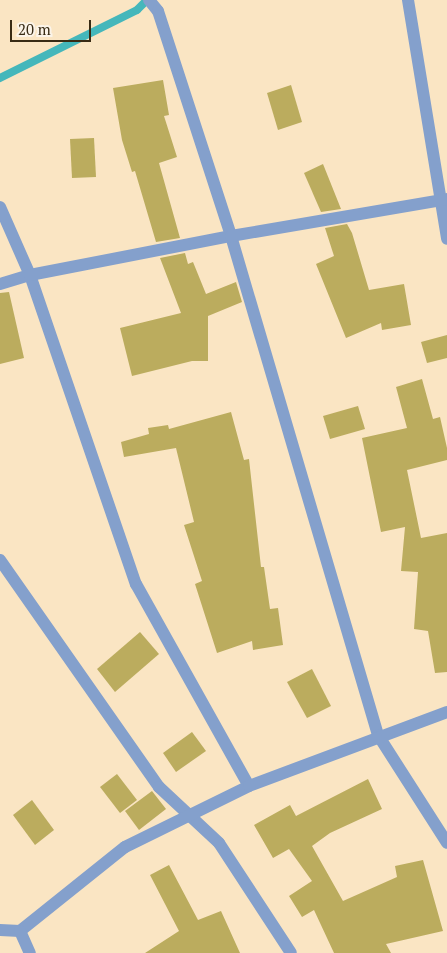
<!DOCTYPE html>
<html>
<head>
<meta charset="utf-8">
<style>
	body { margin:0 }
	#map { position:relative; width:447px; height:953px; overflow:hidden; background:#fae5c3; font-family:"PT Serif",serif }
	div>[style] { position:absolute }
	.stream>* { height:8px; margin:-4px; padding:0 4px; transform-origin:4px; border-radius:4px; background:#45b7bb }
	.building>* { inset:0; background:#bbac5e }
	.minor>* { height:12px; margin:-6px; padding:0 6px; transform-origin:6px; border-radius:6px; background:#84a0cc }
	span { translate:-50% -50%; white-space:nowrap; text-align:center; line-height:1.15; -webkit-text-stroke:4.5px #fbf4e9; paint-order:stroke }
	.scale { position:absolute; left:10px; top:20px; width:81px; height:22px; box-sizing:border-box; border:2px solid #382b14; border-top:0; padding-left:6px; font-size:15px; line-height:18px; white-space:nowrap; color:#382b14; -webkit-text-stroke:4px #fbf4e9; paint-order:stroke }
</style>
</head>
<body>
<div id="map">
	<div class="stream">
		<div style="left:0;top:78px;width:153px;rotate:-26.4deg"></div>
		<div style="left:137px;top:10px;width:14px;rotate:-45deg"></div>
	</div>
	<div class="building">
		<div style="clip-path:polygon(163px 80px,169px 115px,164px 116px,177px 157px,159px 163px,180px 238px,156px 242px,135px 171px,132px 172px,122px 140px,113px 88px)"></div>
		<div style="clip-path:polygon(291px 85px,302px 122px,278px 130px,267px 93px)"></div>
		<div style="clip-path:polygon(94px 138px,96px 177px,72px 178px,70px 139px)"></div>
		<div style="clip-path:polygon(323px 164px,341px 209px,321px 212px,304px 173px)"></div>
		<div style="clip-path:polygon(347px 224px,352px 233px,369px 290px,404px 284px,411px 325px,382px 330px,381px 323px,346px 338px,316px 264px,334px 256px,325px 228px)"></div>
		<div style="clip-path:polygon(185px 253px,188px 264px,193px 262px,206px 294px,236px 282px,242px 302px,208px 316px,208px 361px,192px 361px,132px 376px,120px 328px,181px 313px,160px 258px)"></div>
		<div style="clip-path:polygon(9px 292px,24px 358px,0 364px,0 293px)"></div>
		<div style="clip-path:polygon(447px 335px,447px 358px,427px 363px,421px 342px)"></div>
		<div style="clip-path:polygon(422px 379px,433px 419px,440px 417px,447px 448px,447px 460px,407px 470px,421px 538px,447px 533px,447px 672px,435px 673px,428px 631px,414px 629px,418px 572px,401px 571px,405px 527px,381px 532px,362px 438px,407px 428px,396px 387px)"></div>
		<div style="clip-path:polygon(358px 406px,365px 429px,330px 439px,323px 416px)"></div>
		<div style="clip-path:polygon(231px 412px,244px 460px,249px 459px,261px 567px,264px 567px,270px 609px,278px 608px,283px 645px,253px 650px,252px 641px,217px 653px,195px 584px,202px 581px,184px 525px,194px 522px,176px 448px,124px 457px,121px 442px,149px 434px,148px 428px,168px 425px,169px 429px)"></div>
		<div style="clip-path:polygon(140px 632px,159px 654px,115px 692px,97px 669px)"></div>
		<div style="clip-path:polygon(312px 669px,331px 706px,307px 718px,287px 682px)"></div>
		<div style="clip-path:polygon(192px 732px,206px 751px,176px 772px,163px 753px)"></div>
		<div style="clip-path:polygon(117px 774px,137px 800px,120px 813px,100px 787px)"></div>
		<div style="clip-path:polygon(368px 779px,382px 809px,330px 833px,312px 846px,343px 901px,397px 877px,395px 866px,423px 860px,443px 931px,386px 944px,391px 953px,334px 953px,314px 910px,302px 917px,289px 896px,312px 881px,289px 849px,273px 858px,254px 825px,290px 805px,296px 816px)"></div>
		<div style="clip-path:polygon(152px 791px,166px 809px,139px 830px,125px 811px)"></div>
		<div style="clip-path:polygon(32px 800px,54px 830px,35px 845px,13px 815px)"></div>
		<div style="clip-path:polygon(169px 865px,198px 920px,221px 911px,240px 953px,145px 953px,179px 931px,150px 875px)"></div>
	</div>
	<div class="minor">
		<div style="left:149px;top:0;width:14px;rotate:51deg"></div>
		<div style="left:158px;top:11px;width:237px;rotate:72deg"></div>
		<div style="left:231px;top:236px;width:520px;rotate:73.59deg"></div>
		<div style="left:378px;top:735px;width:128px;rotate:57.4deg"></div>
		<div style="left:408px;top:0;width:242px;rotate:80.7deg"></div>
		<div style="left:0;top:207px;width:74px;rotate:66.2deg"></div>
		<div style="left:30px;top:275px;width:327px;rotate:71.1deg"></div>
		<div style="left:136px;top:584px;width:231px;rotate:60.8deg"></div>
		<div style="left:0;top:284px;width:31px;rotate:-17deg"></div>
		<div style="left:30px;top:275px;width:205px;rotate:-11deg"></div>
		<div style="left:231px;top:236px;width:219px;rotate:-9.7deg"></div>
		<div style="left:0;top:560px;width:277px;rotate:55deg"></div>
		<div style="left:159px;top:787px;width:82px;rotate:43deg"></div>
		<div style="left:219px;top:843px;width:131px;rotate:56.8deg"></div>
		<div style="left:0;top:930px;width:20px;rotate:3deg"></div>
		<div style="left:20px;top:931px;width:134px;rotate:-38.7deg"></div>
		<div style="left:125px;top:847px;width:138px;rotate:-26.2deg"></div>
		<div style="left:249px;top:786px;width:211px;rotate:-20.5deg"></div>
		<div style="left:20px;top:931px;width:24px;rotate:66deg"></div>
	</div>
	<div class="scale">20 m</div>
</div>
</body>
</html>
